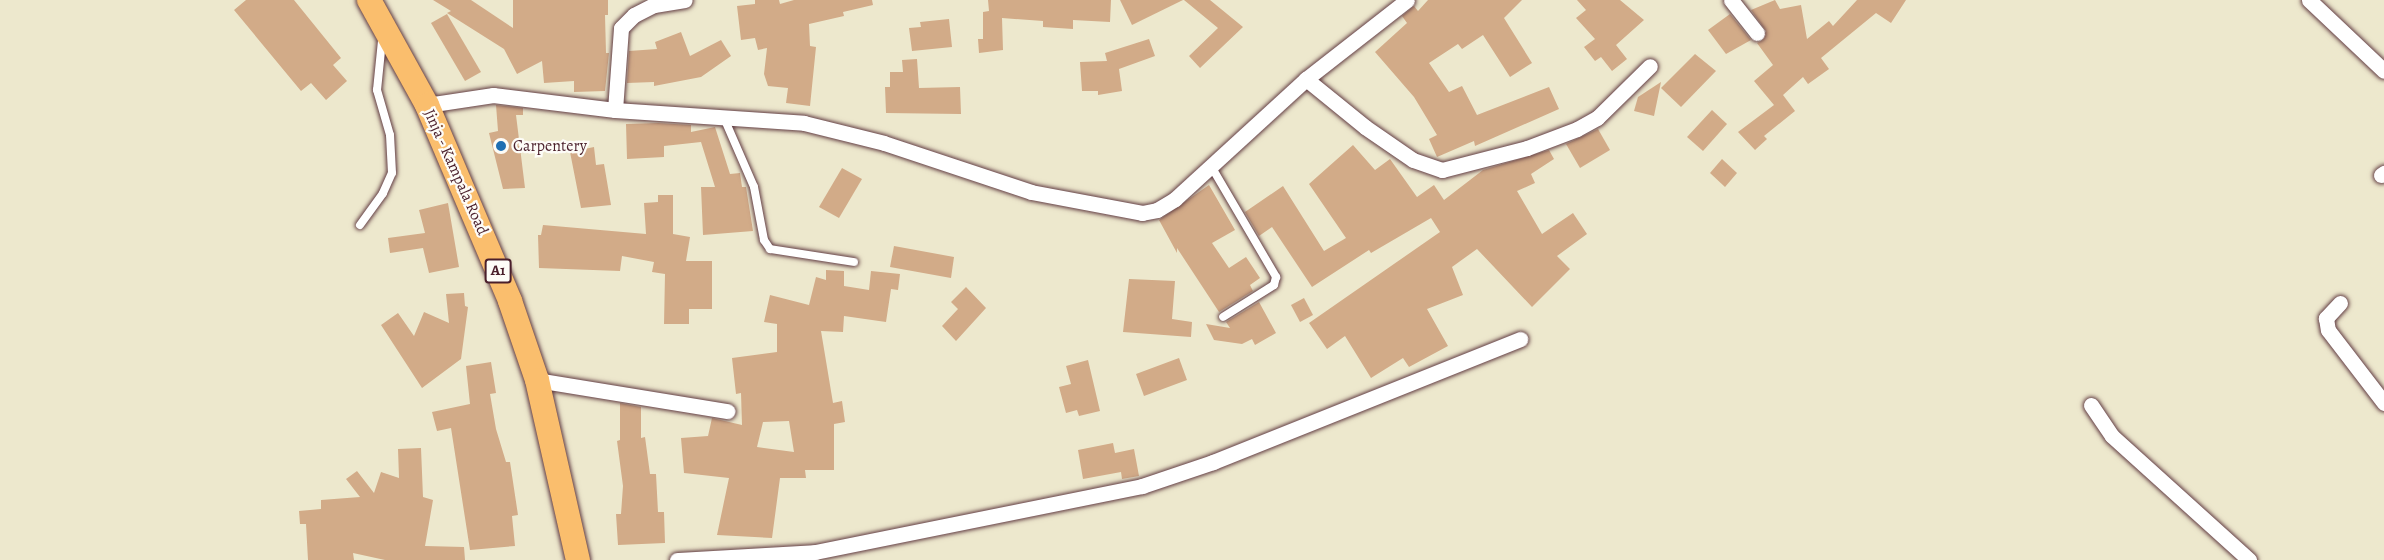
<!DOCTYPE html>
<html>
<head>
<meta charset="utf-8">
<style>
	body { margin:0 }
	#map { position:relative; width:2384px; height:560px; overflow:hidden; background:#ede8cd; font-family:Alegreya,serif }
	div>[style] { position:absolute }
	.building>* { inset:0; background:#d2ab88 }
	.roads { filter:drop-shadow(0 0 2px #623d43) drop-shadow(0 0 2px #623d43) }
	.service>* { height:8px; margin:-4px; padding:0 4px; transform-origin:4px; border-radius:4px; background:#fff }
	.minor>* { height:15px; margin:-7.5px; padding:0 7.5px; transform-origin:7.5px; border-radius:7.5px; background:#fff }
	.trunk>* { height:24px; margin:-12px; padding:0 12px; transform-origin:12px; border-radius:12px; background:#fabe6d }
	.dots>* { width:16px; height:16px; translate:-50% -50%; box-sizing:border-box; border:3px solid #fdfcf7; border-radius:50% }
	span { translate:-50% -50%; white-space:nowrap; text-align:center; line-height:1.15; -webkit-text-stroke:4.5px #fdfcf7; paint-order:stroke }
	.shield-label span { padding:2px 4px; background:#fdfcf7; border:2px solid; border-radius:4px; -webkit-text-stroke-width:0 }
	.shield-label { font-size:15px; color:#4a1f2b; font-weight:700 }
	.poi-label { font-size:16px; color:#4a1f2b }
	.left { translate:0 -50%; text-align:left }
	.street-label { font-size:16px; color:#4a1f2b }
</style>
</head>
<body>
<div id="map">
	<div class="building">
		<div style="clip-path:polygon(246px 0,294px 0,341px 58px,333px 65px,347px 81px,326px 100px,311px 83px,301px 91px,234px 10px)"></div>
		<div style="clip-path:polygon(433px 0,471px 0,513px 28px,513px 0,608px 0,608px 15px,605px 15px,606px 53px,609px 53px,605px 91px,574px 92px,574px 81px,544px 83px,542px 61px,517px 74px,504px 49px,447px 13px,451px 11px)"></div>
		<div style="clip-path:polygon(755px 0,779px 0,780px 4px,794px 0,872px 0,873px 5px,843px 12px,844px 16px,809px 24px,810px 46px,816px 47px,810px 106px,786px 103px,788px 88px,768px 86px,764px 74px,767px 48px,758px 50px,755px 38px,741px 40px,737px 6px,755px 4px)"></div>
		<div style="clip-path:polygon(988px 0,1111px 0,1110px 22px,1073px 20px,1073px 29px,1043px 27px,1043px 21px,1002px 18px,1003px 50px,979px 53px,978px 39px,983px 39px,983px 12px,989px 11px)"></div>
		<div style="clip-path:polygon(1120px 0,1183px 0,1132px 25px)"></div>
		<div style="clip-path:polygon(1184px 0,1210px 0,1243px 27px,1200px 68px,1189px 56px,1218px 28px)"></div>
		<div style="clip-path:polygon(1428px 0,1522px 0,1504px 18px,1532px 63px,1510px 77px,1483px 35px,1462px 49px,1458px 44px,1429px 63px,1449px 92px,1462px 86px,1477px 115px,1549px 87px,1559px 109px,1475px 146px,1474px 141px,1437px 157px,1429px 139px,1437px 135px,1414px 97px,1375px 52px,1407px 23px,1402px 16px,1414px 6px,1418px 11px)"></div>
		<div style="clip-path:polygon(1577px 0,1620px 0,1644px 20px,1616px 45px,1627px 59px,1612px 71px,1601px 57px,1595px 61px,1584px 47px,1595px 39px,1576px 18px,1586px 10px)"></div>
		<div style="clip-path:polygon(1775px 0,1780px 9px,1801px 5px,1807px 39px,1829px 21px,1833px 26px,1857px 0,1906px 0,1891px 23px,1876px 13px,1821px 58px,1829px 69px,1808px 84px,1803px 77px,1783px 95px,1795px 111px,1764px 136px,1767px 139px,1755px 150px,1738px 132px,1774px 105px,1754px 81px,1773px 65px,1757px 43px,1763px 40px,1766px 31px,1751px 10px)"></div>
		<div style="clip-path:polygon(447px 14px,481px 72px,465px 81px,431px 23px)"></div>
		<div style="clip-path:polygon(1730px 14px,1751px 40px,1726px 54px,1708px 30px)"></div>
		<div style="clip-path:polygon(949px 19px,952px 47px,912px 51px,909px 28px,921px 27px,920px 22px)"></div>
		<div style="clip-path:polygon(681px 32px,690px 56px,721px 40px,731px 56px,701px 77px,654px 86px,654px 82px,627px 83px,629px 51px,657px 49px,655px 42px)"></div>
		<div style="clip-path:polygon(1149px 39px,1155px 56px,1119px 69px,1122px 91px,1098px 95px,1098px 91px,1082px 91px,1080px 62px,1107px 61px,1105px 53px)"></div>
		<div style="clip-path:polygon(1695px 54px,1716px 71px,1681px 107px,1661px 88px)"></div>
		<div style="clip-path:polygon(917px 59px,919px 88px,960px 87px,961px 114px,886px 113px,885px 87px,890px 87px,890px 72px,903px 72px,902px 60px)"></div>
		<div style="clip-path:polygon(1661px 82px,1654px 116px,1634px 111px,1638px 97px)"></div>
		<div style="clip-path:polygon(496px 105px,523px 108px,523px 115px,516px 115px,525px 188px,503px 189px,489px 133px,498px 131px)"></div>
		<div style="clip-path:polygon(1712px 110px,1727px 124px,1703px 151px,1687px 137px)"></div>
		<div style="clip-path:polygon(658px 123px,691px 125px,691px 132px,715px 127px,730px 174px,740px 173px,742px 187px,746px 187px,753px 231px,703px 235px,701px 187px,715px 187px,701px 142px,664px 146px,664px 157px,627px 159px,626px 124px)"></div>
		<div style="clip-path:polygon(1598px 129px,1610px 150px,1580px 168px,1566px 144px)"></div>
		<div style="clip-path:polygon(1353px 145px,1375px 170px,1390px 159px,1417px 197px,1434px 185px,1444px 200px,1483px 170px,1549px 150px,1554px 159px,1531px 174px,1535px 183px,1517px 191px,1542px 234px,1573px 213px,1587px 234px,1557px 256px,1570px 269px,1532px 307px,1477px 249px,1452px 267px,1463px 295px,1427px 309px,1448px 346px,1409px 367px,1403px 358px,1371px 378px,1345px 336px,1327px 349px,1309px 323px,1440px 232px,1431px 218px,1371px 253px,1369px 250px,1312px 287px,1272px 227px,1259px 236px,1245px 212px,1283px 186px,1324px 251px,1346px 238px,1309px 184px)"></div>
		<div style="clip-path:polygon(594px 147px,596px 165px,604px 164px,611px 205px,581px 208px,570px 152px)"></div>
		<div style="clip-path:polygon(1722px 159px,1737px 173px,1725px 187px,1710px 173px)"></div>
		<div style="clip-path:polygon(842px 168px,862px 179px,839px 218px,819px 207px)"></div>
		<div style="clip-path:polygon(1209px 185px,1235px 230px,1212px 243px,1229px 268px,1246px 257px,1260px 278px,1250px 285px,1253px 291px,1219px 312px,1177px 248px,1177px 253px,1159px 220px)"></div>
		<div style="clip-path:polygon(658px 195px,673px 195px,673px 234px,690px 237px,686px 261px,712px 261px,712px 309px,689px 309px,689px 324px,664px 324px,665px 274px,652px 272px,654px 262px,622px 256px,620px 271px,539px 268px,538px 235px,541px 235px,543px 225px,646px 234px,644px 203px,658px 202px)"></div>
		<div style="clip-path:polygon(448px 203px,459px 267px,429px 273px,423px 248px,390px 253px,388px 238px,425px 233px,419px 210px)"></div>
		<div style="clip-path:polygon(894px 246px,954px 257px,951px 278px,890px 267px)"></div>
		<div style="clip-path:polygon(evenodd,826px 270px,844px 271px,844px 286px,869px 290px,871px 271px,900px 274px,898px 290px,891px 289px,886px 322px,844px 316px,843px 332px,821px 331px,833px 403px,842px 401px,845px 422px,834px 424px,834px 470px,805px 470px,806px 478px,780px 478px,772px 538px,717px 535px,729px 478px,684px 473px,681px 438px,708px 436px,712px 418px,742px 425px,741px 393px,736px 394px,732px 358px,777px 352px,777px 324px,764px 322px,770px 295px,809px 305px,816px 277px,826px 280px,826px 270px,789px 421px,794px 452px,757px 447px,763px 422px,789px 421px)"></div>
		<div style="clip-path:polygon(1129px 279px,1175px 281px,1172px 319px,1192px 322px,1191px 337px,1123px 332px)"></div>
		<div style="clip-path:polygon(966px 287px,986px 308px,956px 341px,942px 326px,958px 309px,951px 302px)"></div>
		<div style="clip-path:polygon(464px 293px,465px 306px,468px 307px,461px 359px,422px 388px,381px 325px,398px 313px,414px 336px,424px 312px,449px 323px,446px 294px)"></div>
		<div style="clip-path:polygon(1304px 298px,1313px 315px,1300px 322px,1291px 305px)"></div>
		<div style="clip-path:polygon(1259px 302px,1276px 333px,1255px 345px,1252px 339px,1242px 344px,1214px 340px,1206px 324px,1230px 328px,1226px 322px)"></div>
		<div style="clip-path:polygon(1179px 358px,1187px 380px,1144px 396px,1136px 374px)"></div>
		<div style="clip-path:polygon(1088px 360px,1100px 411px,1079px 416px,1077px 410px,1066px 413px,1059px 387px,1071px 384px,1066px 366px)"></div>
		<div style="clip-path:polygon(491px 362px,496px 393px,490px 394px,496px 429px,506px 462px,510px 462px,518px 515px,512px 516px,515px 546px,470px 550px,451px 428px,437px 431px,432px 412px,470px 404px,466px 366px)"></div>
		<div style="clip-path:polygon(620px 403px,641px 407px,641px 438px,645px 437px,650px 474px,656px 474px,658px 512px,664px 512px,665px 543px,618px 545px,616px 514px,621px 514px,623px 486px,617px 441px,620px 440px)"></div>
		<div style="clip-path:polygon(1113px 443px,1115px 453px,1134px 449px,1139px 476px,1122px 479px,1121px 472px,1083px 479px,1078px 450px)"></div>
		<div style="clip-path:polygon(421px 448px,423px 497px,433px 500px,425px 546px,464px 547px,465px 560px,385px 560px,353px 553px,354px 560px,308px 560px,306px 524px,300px 524px,299px 511px,321px 509px,321px 500px,360px 497px,346px 479px,357px 471px,374px 493px,381px 472px,399px 478px,398px 449px)"></div>
	</div>
	<div class="roads">
		<div class="service">
			<div style="left:724px;top:118px;width:75px;rotate:66.5deg"></div>
			<div style="left:754px;top:187px;width:54px;rotate:79.3deg"></div>
			<div style="left:764px;top:240px;width:11px;rotate:56deg"></div>
			<div style="left:770px;top:249px;width:85px;rotate:8.8deg"></div>
			<div style="left:1211px;top:166px;width:129px;rotate:59.6deg"></div>
			<div style="left:1276px;top:277px;width:8px;rotate:104deg"></div>
			<div style="left:1274px;top:285px;width:60px;rotate:147.9deg"></div>
			<div style="left:360px;top:225px;width:39px;rotate:-54deg"></div>
			<div style="left:383px;top:193px;width:22px;rotate:-66deg"></div>
			<div style="left:392px;top:173px;width:38px;rotate:-93deg"></div>
			<div style="left:390px;top:135px;width:47px;rotate:-106.1deg"></div>
			<div style="left:377px;top:90px;width:49px;rotate:-84.2deg"></div>
		</div>
		<div class="minor">
			<div style="left:1731px;top:0;width:42px;rotate:51.8deg"></div>
			<div style="left:2309px;top:0;width:103px;rotate:43.4deg"></div>
			<div style="left:1306px;top:79px;width:76px;rotate:39.1deg"></div>
			<div style="left:1365px;top:127px;width:58px;rotate:34.5deg"></div>
			<div style="left:1413px;top:160px;width:31px;rotate:19deg"></div>
			<div style="left:1442px;top:170px;width:88px;rotate:-14.5deg"></div>
			<div style="left:1527px;top:148px;width:53px;rotate:-20.8deg"></div>
			<div style="left:1577px;top:129px;width:23px;rotate:-29deg"></div>
			<div style="left:1597px;top:118px;width:74px;rotate:-44.5deg"></div>
			<div style="left:427px;top:105px;width:67px;rotate:-8.6deg"></div>
			<div style="left:493px;top:95px;width:123px;rotate:7deg"></div>
			<div style="left:615px;top:110px;width:189px;rotate:3.9deg"></div>
			<div style="left:804px;top:123px;width:82px;rotate:14deg"></div>
			<div style="left:884px;top:143px;width:155px;rotate:18.4deg"></div>
			<div style="left:1031px;top:192px;width:113px;rotate:10.7deg"></div>
			<div style="left:1142px;top:213px;width:15px;rotate:-11deg"></div>
			<div style="left:1157px;top:210px;width:21px;rotate:-31deg"></div>
			<div style="left:1175px;top:199px;width:178px;rotate:-42.5deg"></div>
			<div style="left:1306px;top:79px;width:128px;rotate:-38deg"></div>
			<div style="left:615px;top:110px;width:82px;rotate:-85.8deg"></div>
			<div style="left:621px;top:28px;width:18px;rotate:-45deg"></div>
			<div style="left:634px;top:15px;width:22px;rotate:-27deg"></div>
			<div style="left:654px;top:5px;width:31px;rotate:-9deg"></div>
			<div style="left:2381px;top:175px;width:4px;rotate:-34deg"></div>
			<div style="left:2340px;top:303px;width:21px;rotate:133deg"></div>
			<div style="left:2326px;top:318px;width:12px;rotate:81deg"></div>
			<div style="left:2328px;top:330px;width:92px;rotate:52.5deg"></div>
			<div style="left:537px;top:380px;width:193px;rotate:9.3deg"></div>
			<div style="left:2091px;top:405px;width:37px;rotate:56deg"></div>
			<div style="left:2112px;top:436px;width:185px;rotate:42.1deg"></div>
			<div style="left:677px;top:560px;width:138px;rotate:-3.3deg"></div>
			<div style="left:815px;top:552px;width:334px;rotate:-11.4deg"></div>
			<div style="left:1142px;top:486px;width:75px;rotate:-18.7deg"></div>
			<div style="left:1213px;top:462px;width:331px;rotate:-21.8deg"></div>
		</div>
		<div class="trunk">
			<div style="left:369px;top:0;width:120px;rotate:61.1deg"></div>
			<div style="left:427px;top:105px;width:213px;rotate:67deg"></div>
			<div style="left:510px;top:301px;width:83px;rotate:71.1deg"></div>
			<div style="left:537px;top:380px;width:185px;rotate:77.2deg"></div>
		</div>
	</div>
	<div class="dots">
		<div style="left:501px;top:146px;background:#1f6fb2"></div>
	</div>
	<div class="shield-label">
		<span style="left:498px;top:271px">A1</span>
	</div>
	<div class="poi-label">
		<span class="left" style="left:513px;top:146px">Carpentery</span>
	</div>
	<div class="street-label">
		<span style="left:456px;top:172px;rotate:66deg">Jinja - Kampala Road</span>
	</div>
</div>
</body>
</html>
